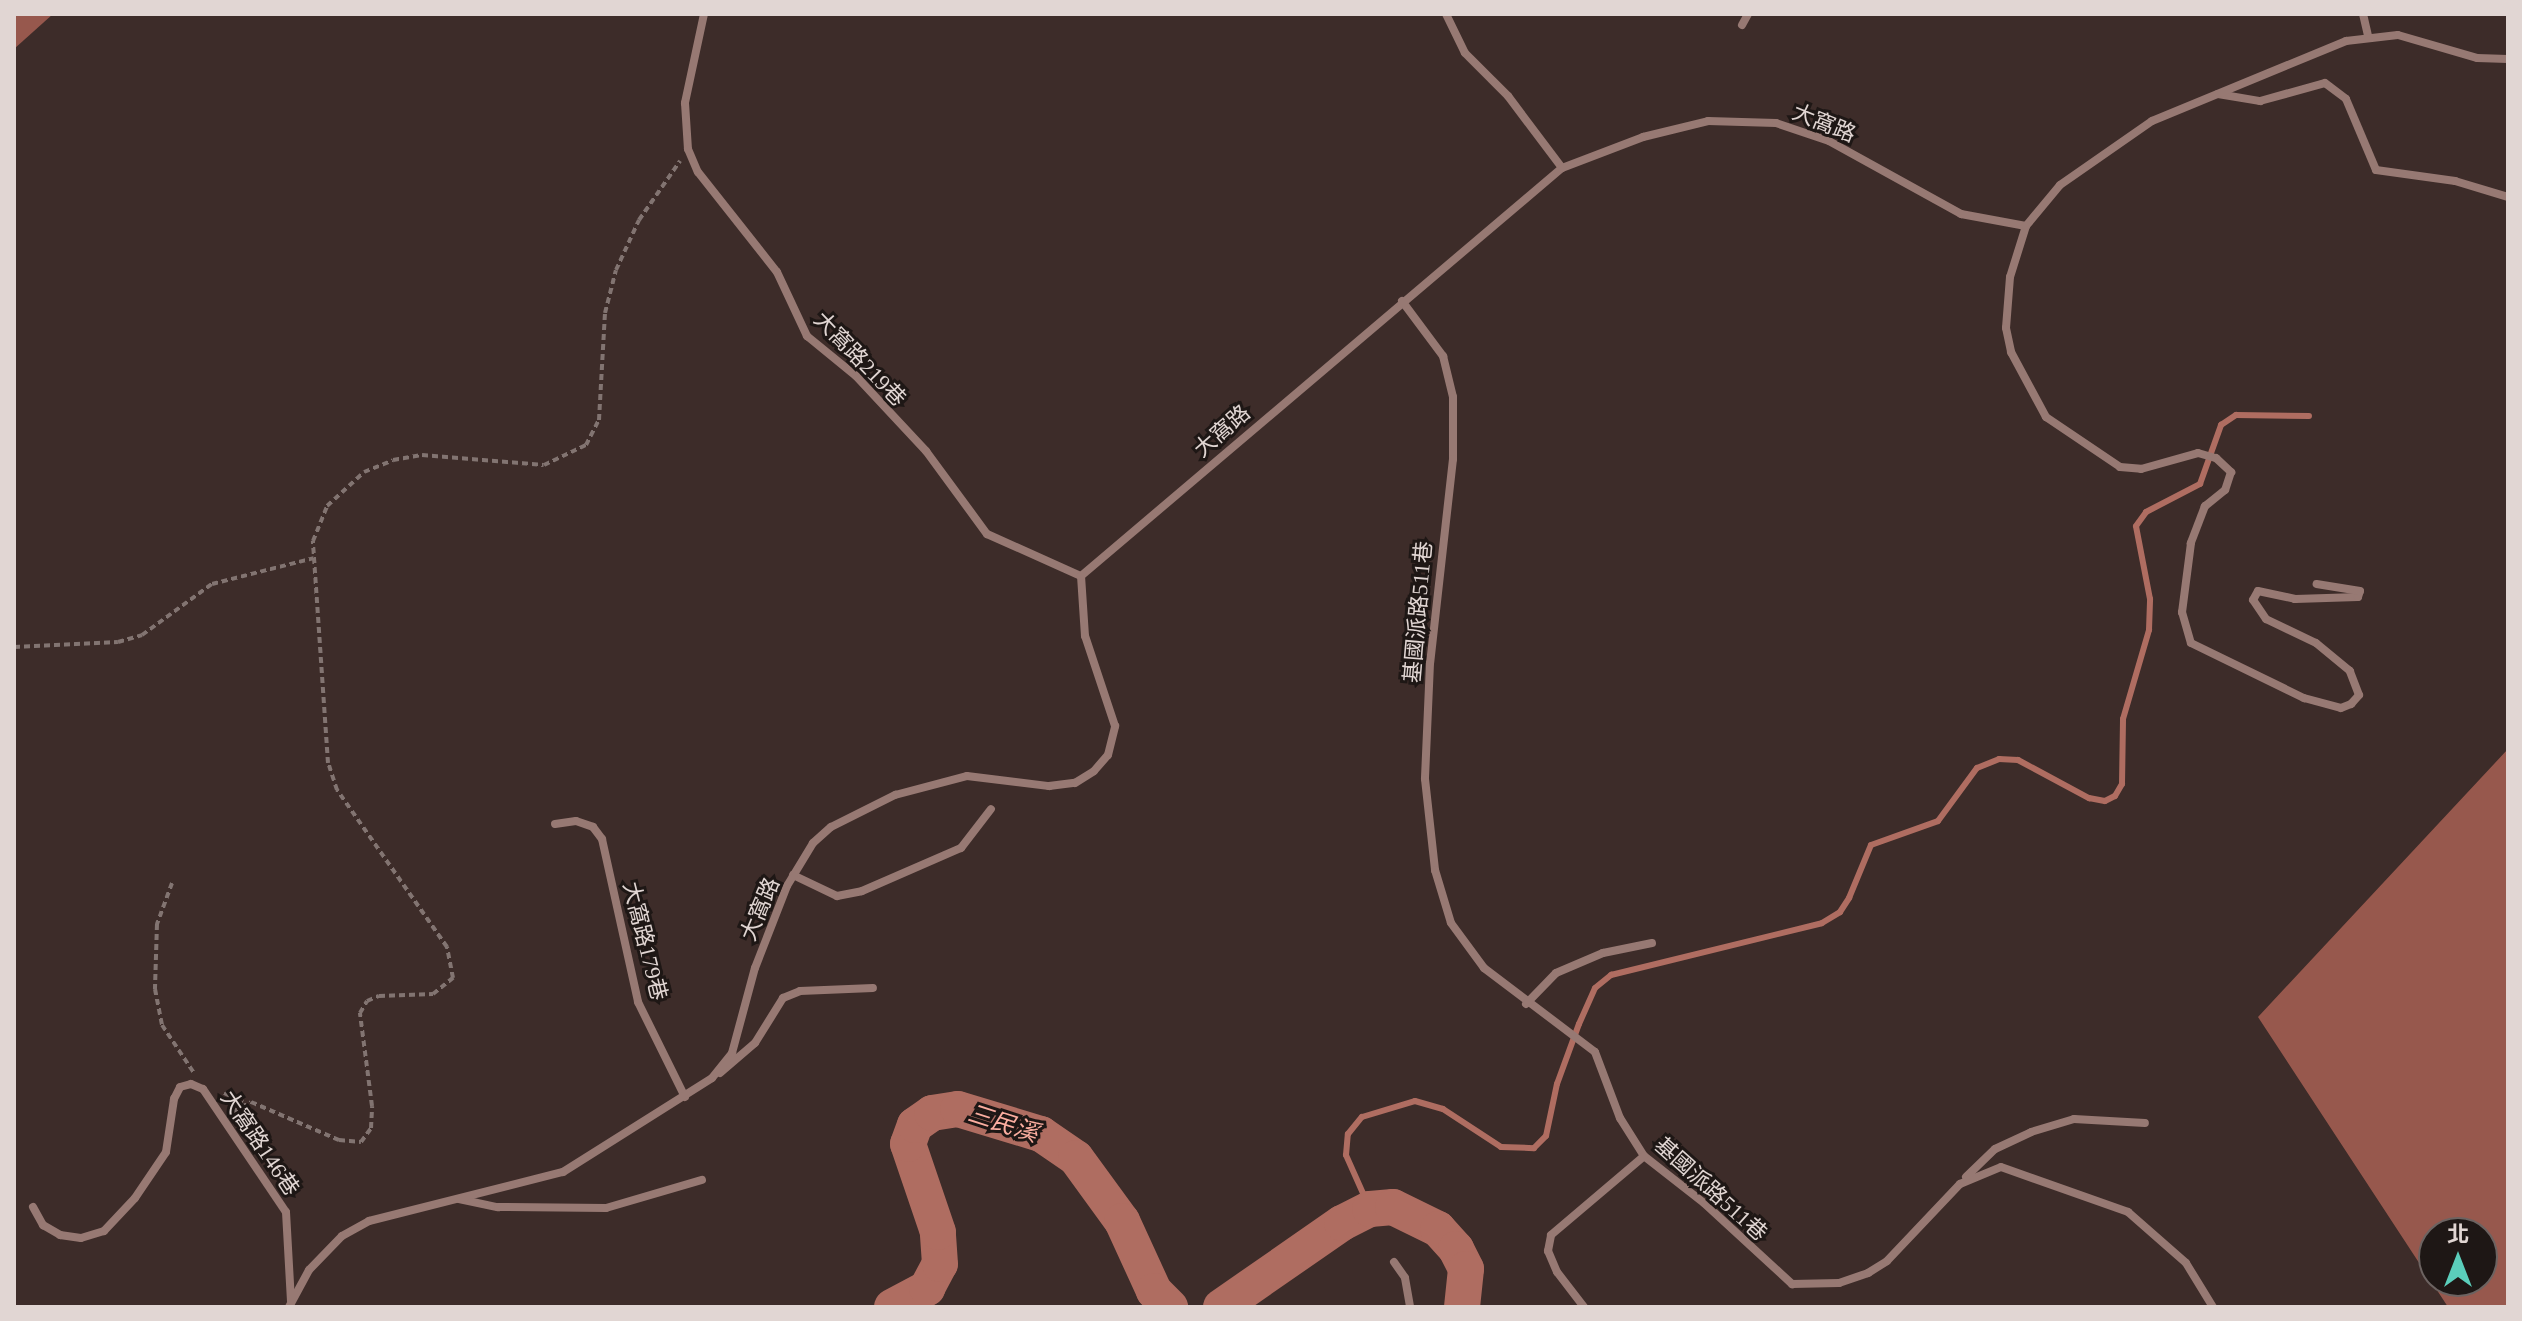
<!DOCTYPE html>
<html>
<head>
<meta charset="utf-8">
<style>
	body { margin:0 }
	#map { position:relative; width:2522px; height:1321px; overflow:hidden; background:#3d2c29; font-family:"Times New Roman","Noto Sans TC",serif }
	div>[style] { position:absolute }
	.forest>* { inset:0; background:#97584d }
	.stream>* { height:6px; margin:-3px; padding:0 3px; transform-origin:3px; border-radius:3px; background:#af6d61 }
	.river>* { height:36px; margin:-18px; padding:0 18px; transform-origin:18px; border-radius:18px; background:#af6d61 }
	.path>* { height:4px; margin-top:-2px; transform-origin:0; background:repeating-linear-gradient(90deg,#827471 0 6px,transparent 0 10px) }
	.lane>* { height:8px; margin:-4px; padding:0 4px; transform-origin:4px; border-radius:4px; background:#977973 }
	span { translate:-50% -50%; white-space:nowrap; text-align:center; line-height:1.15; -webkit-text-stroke:6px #1e1715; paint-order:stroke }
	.street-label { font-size:22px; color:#e1d6d3 }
	.water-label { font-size:24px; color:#fbaea0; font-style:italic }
	.frame { position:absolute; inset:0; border:16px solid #e1d6d3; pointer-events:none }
	.north { position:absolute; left:2418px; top:1217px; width:80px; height:80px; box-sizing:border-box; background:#1e1715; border:2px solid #6c6361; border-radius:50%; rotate:0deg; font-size:22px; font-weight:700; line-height:32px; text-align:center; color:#e1d6d3 }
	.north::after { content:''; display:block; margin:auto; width:28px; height:36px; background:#5bcebb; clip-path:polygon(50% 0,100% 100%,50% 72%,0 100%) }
</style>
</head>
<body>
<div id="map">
	<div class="forest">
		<div style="clip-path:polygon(14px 14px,53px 14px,14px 49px)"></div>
		<div style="clip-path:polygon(evenodd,2508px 749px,2508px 1307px,2448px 1307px,2258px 1017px,2508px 749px,2434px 1233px,2482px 1233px,2482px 1281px,2434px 1281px,2434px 1233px)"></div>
	</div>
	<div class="stream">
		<div style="left:1370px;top:1209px;width:59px;rotate:-114deg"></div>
		<div style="left:1346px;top:1155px;width:21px;rotate:-85deg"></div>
		<div style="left:1348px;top:1134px;width:22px;rotate:-51deg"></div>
		<div style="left:1362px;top:1117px;width:55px;rotate:-16.8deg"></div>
		<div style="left:1415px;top:1101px;width:29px;rotate:16deg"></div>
		<div style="left:1443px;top:1109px;width:69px;rotate:33.2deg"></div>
		<div style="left:1501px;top:1147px;width:33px;rotate:2deg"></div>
		<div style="left:1534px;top:1148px;width:17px;rotate:-45deg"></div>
		<div style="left:1546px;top:1136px;width:53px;rotate:-78.1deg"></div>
		<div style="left:1557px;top:1084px;width:64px;rotate:-69.9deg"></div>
		<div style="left:1579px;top:1024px;width:39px;rotate:-66deg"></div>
		<div style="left:1595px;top:988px;width:21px;rotate:-39deg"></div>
		<div style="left:1611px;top:975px;width:217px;rotate:-13.8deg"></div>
		<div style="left:1822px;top:923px;width:21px;rotate:-31deg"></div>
		<div style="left:1840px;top:912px;width:17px;rotate:-57deg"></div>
		<div style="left:1849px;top:898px;width:57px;rotate:-67.5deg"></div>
		<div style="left:1871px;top:845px;width:71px;rotate:-19.7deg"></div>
		<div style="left:1938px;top:821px;width:66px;rotate:-53.7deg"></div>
		<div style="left:1977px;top:768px;width:24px;rotate:-22deg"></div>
		<div style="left:1999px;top:759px;width:19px;rotate:3deg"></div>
		<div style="left:2018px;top:760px;width:81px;rotate:28.2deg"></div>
		<div style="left:2089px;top:798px;width:16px;rotate:11deg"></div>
		<div style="left:2105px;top:801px;width:11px;rotate:-27deg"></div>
		<div style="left:2115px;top:796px;width:14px;rotate:-60deg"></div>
		<div style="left:2122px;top:784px;width:65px;rotate:-89.1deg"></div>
		<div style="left:2123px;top:719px;width:93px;rotate:-73.7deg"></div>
		<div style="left:2149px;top:630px;width:31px;rotate:-88deg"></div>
		<div style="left:2150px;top:599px;width:74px;rotate:-100.9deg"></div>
		<div style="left:2136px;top:526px;width:17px;rotate:-54deg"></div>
		<div style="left:2146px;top:512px;width:61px;rotate:-27.4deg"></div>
		<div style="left:2200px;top:484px;width:63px;rotate:-70.4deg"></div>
		<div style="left:2221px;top:425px;width:18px;rotate:-34deg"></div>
		<div style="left:2236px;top:415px;width:73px;rotate:0.8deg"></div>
	</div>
	<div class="river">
		<div style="left:892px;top:1307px;width:40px;rotate:-28deg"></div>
		<div style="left:927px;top:1288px;width:27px;rotate:-62deg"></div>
		<div style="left:940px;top:1264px;width:32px;rotate:-94deg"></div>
		<div style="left:938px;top:1232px;width:93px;rotate:-108.8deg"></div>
		<div style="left:908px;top:1144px;width:20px;rotate:-70deg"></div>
		<div style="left:915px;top:1125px;width:21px;rotate:-35deg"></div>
		<div style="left:932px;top:1113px;width:26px;rotate:-9deg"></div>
		<div style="left:958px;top:1109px;width:87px;rotate:16.8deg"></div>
		<div style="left:1041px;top:1134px;width:42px;rotate:34.4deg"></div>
		<div style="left:1076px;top:1158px;width:78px;rotate:53.9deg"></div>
		<div style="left:1122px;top:1221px;width:77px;rotate:65.4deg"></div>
		<div style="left:1154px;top:1291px;width:23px;rotate:45deg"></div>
		<div style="left:1221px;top:1307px;width:147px;rotate:-34.8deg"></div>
		<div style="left:1342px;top:1223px;width:31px;rotate:-27deg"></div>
		<div style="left:1370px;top:1209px;width:23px;rotate:-5deg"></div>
		<div style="left:1393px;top:1207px;width:50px;rotate:26.1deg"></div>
		<div style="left:1438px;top:1229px;width:27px;rotate:48deg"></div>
		<div style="left:1456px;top:1249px;width:22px;rotate:63deg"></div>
		<div style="left:1466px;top:1269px;width:38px;rotate:96deg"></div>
	</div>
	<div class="path">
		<div style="left:14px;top:647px;width:104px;rotate:-2.8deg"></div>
		<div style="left:118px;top:642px;width:25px;rotate:-16deg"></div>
		<div style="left:142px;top:635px;width:87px;rotate:-36.1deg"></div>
		<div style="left:212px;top:584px;width:105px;rotate:-14.3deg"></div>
		<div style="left:172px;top:883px;width:44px;rotate:110.1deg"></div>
		<div style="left:157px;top:924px;width:65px;rotate:91.8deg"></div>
		<div style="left:155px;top:989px;width:37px;rotate:79deg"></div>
		<div style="left:162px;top:1025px;width:58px;rotate:56.3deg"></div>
		<div style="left:224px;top:1093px;width:21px;rotate:25deg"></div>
		<div style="left:232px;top:1112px;width:21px;rotate:-28deg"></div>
		<div style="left:251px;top:1102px;width:96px;rotate:23.4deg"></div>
		<div style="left:339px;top:1140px;width:22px;rotate:5deg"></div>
		<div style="left:361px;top:1142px;width:17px;rotate:-54deg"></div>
		<div style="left:371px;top:1128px;width:22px;rotate:-87deg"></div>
		<div style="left:372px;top:1106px;width:94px;rotate:-97.4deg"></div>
		<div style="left:360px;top:1013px;width:14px;rotate:-60deg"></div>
		<div style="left:367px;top:1001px;width:13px;rotate:-23deg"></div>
		<div style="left:379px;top:996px;width:54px;rotate:-2.1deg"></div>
		<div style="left:433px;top:994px;width:26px;rotate:-39deg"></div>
		<div style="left:453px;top:978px;width:32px;rotate:-101deg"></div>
		<div style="left:447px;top:947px;width:192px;rotate:-125deg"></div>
		<div style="left:337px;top:790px;width:28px;rotate:-108deg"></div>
		<div style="left:328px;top:763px;width:223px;rotate:-93.9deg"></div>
		<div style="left:313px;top:541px;width:38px;rotate:-68deg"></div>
		<div style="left:327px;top:506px;width:50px;rotate:-42.6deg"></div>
		<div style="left:364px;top:472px;width:31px;rotate:-22deg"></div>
		<div style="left:393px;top:460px;width:29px;rotate:-10deg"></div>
		<div style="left:422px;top:455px;width:122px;rotate:4.7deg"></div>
		<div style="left:544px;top:465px;width:47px;rotate:-25.5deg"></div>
		<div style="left:586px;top:445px;width:28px;rotate:-63deg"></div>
		<div style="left:599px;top:420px;width:107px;rotate:-86.8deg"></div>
		<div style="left:605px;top:313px;width:44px;rotate:-75.7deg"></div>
		<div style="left:616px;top:270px;width:55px;rotate:-65.3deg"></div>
		<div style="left:639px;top:220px;width:72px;rotate:-55.2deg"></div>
	</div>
	<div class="lane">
		<div style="left:704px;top:14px;width:91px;rotate:102.1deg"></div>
		<div style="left:685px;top:103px;width:46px;rotate:86.3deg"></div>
		<div style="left:688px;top:149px;width:25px;rotate:67deg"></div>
		<div style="left:698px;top:172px;width:127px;rotate:51.7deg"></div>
		<div style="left:777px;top:272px;width:71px;rotate:64.9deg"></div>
		<div style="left:807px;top:336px;width:63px;rotate:39.2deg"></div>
		<div style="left:856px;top:376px;width:103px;rotate:47deg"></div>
		<div style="left:926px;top:451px;width:103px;rotate:53.7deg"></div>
		<div style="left:987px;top:534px;width:103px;rotate:24.1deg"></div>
		<div style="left:1446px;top:14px;width:43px;rotate:64deg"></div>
		<div style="left:1465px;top:53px;width:61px;rotate:45deg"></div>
		<div style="left:1508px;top:96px;width:90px;rotate:53.1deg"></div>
		<div style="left:2363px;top:14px;width:22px;rotate:77deg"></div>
		<div style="left:1742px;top:25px;width:13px;rotate:-61deg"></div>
		<div style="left:2218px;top:94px;width:43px;rotate:9.5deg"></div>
		<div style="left:2260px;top:101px;width:67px;rotate:-15.5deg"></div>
		<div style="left:2325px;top:83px;width:26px;rotate:37deg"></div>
		<div style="left:2346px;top:99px;width:77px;rotate:67.1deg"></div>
		<div style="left:2376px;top:170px;width:80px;rotate:7.9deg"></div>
		<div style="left:2455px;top:181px;width:55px;rotate:16.8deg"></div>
		<div style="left:2026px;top:226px;width:53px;rotate:107.4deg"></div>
		<div style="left:2010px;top:277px;width:51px;rotate:94.5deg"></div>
		<div style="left:2006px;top:328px;width:25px;rotate:78deg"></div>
		<div style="left:2011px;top:352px;width:74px;rotate:61.7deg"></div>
		<div style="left:2046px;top:417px;width:89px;rotate:34deg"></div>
		<div style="left:2120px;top:467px;width:21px;rotate:5deg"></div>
		<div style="left:2141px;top:469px;width:59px;rotate:-15.7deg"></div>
		<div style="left:2198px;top:453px;width:19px;rotate:16deg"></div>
		<div style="left:2216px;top:458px;width:21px;rotate:43deg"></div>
		<div style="left:2231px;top:472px;width:19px;rotate:108deg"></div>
		<div style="left:2225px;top:490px;width:26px;rotate:141deg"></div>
		<div style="left:2205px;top:506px;width:40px;rotate:111deg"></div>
		<div style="left:2191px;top:543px;width:70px;rotate:97.4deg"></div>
		<div style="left:2182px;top:612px;width:32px;rotate:74deg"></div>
		<div style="left:2191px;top:643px;width:126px;rotate:26deg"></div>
		<div style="left:2304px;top:698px;width:38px;rotate:15deg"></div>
		<div style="left:2341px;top:708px;width:11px;rotate:-22deg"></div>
		<div style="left:2351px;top:704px;width:12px;rotate:-48deg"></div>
		<div style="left:2359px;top:695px;width:26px;rotate:-111deg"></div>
		<div style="left:2350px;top:671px;width:44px;rotate:-140.5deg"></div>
		<div style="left:2316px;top:643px;width:55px;rotate:-154.4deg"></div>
		<div style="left:2266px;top:619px;width:23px;rotate:-124deg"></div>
		<div style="left:2253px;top:600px;width:10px;rotate:-61deg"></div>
		<div style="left:2258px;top:591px;width:38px;rotate:12deg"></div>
		<div style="left:2295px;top:599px;width:63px;rotate:-1.8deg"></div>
		<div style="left:2358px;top:597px;width:6px;rotate:-72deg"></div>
		<div style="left:2360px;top:591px;width:44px;rotate:-170.8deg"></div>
		<div style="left:1402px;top:301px;width:69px;rotate:53.3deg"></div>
		<div style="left:1443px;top:356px;width:42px;rotate:76.3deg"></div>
		<div style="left:1453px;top:397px;width:62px;rotate:90deg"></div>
		<div style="left:1453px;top:459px;width:205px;rotate:96.4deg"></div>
		<div style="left:1430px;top:663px;width:116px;rotate:92.5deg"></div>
		<div style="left:1425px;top:779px;width:92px;rotate:83.7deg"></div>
		<div style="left:1435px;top:870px;width:55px;rotate:73.2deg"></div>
		<div style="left:1451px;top:923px;width:56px;rotate:53.7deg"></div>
		<div style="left:1484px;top:968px;width:139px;rotate:37.1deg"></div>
		<div style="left:1595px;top:1052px;width:71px;rotate:69.3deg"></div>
		<div style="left:1620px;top:1118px;width:45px;rotate:57.7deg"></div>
		<div style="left:1644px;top:1156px;width:76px;rotate:38.1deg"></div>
		<div style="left:1704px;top:1203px;width:120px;rotate:42.6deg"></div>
		<div style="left:1792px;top:1284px;width:47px;rotate:-1.2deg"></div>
		<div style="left:1839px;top:1283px;width:31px;rotate:-19deg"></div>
		<div style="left:1868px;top:1273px;width:22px;rotate:-32deg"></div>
		<div style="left:1887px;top:1261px;width:106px;rotate:-46.5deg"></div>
		<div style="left:1960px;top:1184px;width:44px;rotate:-22.5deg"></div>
		<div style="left:2001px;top:1167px;width:135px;rotate:19.5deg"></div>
		<div style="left:2128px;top:1212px;width:77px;rotate:41.3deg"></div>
		<div style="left:2186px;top:1263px;width:52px;rotate:58.5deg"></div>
		<div style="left:555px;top:824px;width:21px;rotate:-8deg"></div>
		<div style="left:576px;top:821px;width:18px;rotate:19deg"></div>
		<div style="left:593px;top:827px;width:15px;rotate:53deg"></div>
		<div style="left:602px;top:839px;width:167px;rotate:77.5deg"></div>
		<div style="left:638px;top:1002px;width:106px;rotate:63.7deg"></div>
		<div style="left:793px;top:875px;width:49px;rotate:25.5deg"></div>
		<div style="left:837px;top:896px;width:25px;rotate:-11deg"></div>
		<div style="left:862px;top:891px;width:108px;rotate:-23.5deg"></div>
		<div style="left:961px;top:848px;width:49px;rotate:-52.4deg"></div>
		<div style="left:1526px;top:1004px;width:43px;rotate:-45.9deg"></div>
		<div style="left:1556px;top:973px;width:51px;rotate:-23.1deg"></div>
		<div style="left:1603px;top:953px;width:50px;rotate:-11.5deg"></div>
		<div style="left:720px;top:1073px;width:46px;rotate:-40.6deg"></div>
		<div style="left:755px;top:1043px;width:53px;rotate:-58.1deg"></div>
		<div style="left:783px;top:998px;width:18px;rotate:-22deg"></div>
		<div style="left:800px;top:991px;width:73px;rotate:-2.4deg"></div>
		<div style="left:1966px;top:1177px;width:40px;rotate:-44deg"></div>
		<div style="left:1995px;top:1149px;width:40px;rotate:-25deg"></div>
		<div style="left:2031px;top:1132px;width:45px;rotate:-16.8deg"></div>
		<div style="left:2074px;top:1119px;width:71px;rotate:3.2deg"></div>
		<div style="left:459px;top:1199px;width:40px;rotate:12deg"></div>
		<div style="left:498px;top:1207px;width:108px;rotate:0.5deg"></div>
		<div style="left:606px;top:1208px;width:100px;rotate:-16.3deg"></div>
		<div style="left:33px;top:1207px;width:21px;rotate:61deg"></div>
		<div style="left:43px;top:1225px;width:20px;rotate:30deg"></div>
		<div style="left:60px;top:1235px;width:21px;rotate:8deg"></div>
		<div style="left:81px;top:1238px;width:24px;rotate:-17deg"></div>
		<div style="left:104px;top:1231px;width:45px;rotate:-46.8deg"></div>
		<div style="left:135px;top:1198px;width:55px;rotate:-56deg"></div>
		<div style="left:166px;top:1152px;width:54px;rotate:-81.4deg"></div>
		<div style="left:174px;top:1099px;width:13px;rotate:-63deg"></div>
		<div style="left:180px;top:1087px;width:11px;rotate:-15deg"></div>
		<div style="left:191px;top:1084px;width:13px;rotate:23deg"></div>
		<div style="left:203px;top:1089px;width:148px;rotate:56deg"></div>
		<div style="left:286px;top:1212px;width:89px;rotate:86.8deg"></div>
		<div style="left:1394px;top:1262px;width:19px;rotate:55deg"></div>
		<div style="left:1405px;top:1278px;width:29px;rotate:80deg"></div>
		<div style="left:289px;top:1307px;width:42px;rotate:-61.6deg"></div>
		<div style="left:309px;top:1270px;width:47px;rotate:-45.9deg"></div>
		<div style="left:342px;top:1236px;width:31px;rotate:-29deg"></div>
		<div style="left:369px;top:1221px;width:200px;rotate:-14.2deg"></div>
		<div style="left:563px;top:1172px;width:176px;rotate:-32.2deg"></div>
		<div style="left:712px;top:1078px;width:32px;rotate:-51deg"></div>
		<div style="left:732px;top:1053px;width:88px;rotate:-74.9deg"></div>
		<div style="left:755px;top:968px;width:88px;rotate:-68.7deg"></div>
		<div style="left:787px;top:886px;width:50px;rotate:-58.8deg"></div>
		<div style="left:813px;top:843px;width:24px;rotate:-42deg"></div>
		<div style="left:831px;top:827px;width:72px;rotate:-26.6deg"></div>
		<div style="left:895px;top:795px;width:74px;rotate:-14.8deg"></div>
		<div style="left:967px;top:776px;width:83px;rotate:7deg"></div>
		<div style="left:1049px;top:786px;width:26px;rotate:-7deg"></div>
		<div style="left:1075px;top:783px;width:22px;rotate:-32deg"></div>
		<div style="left:1094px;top:771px;width:21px;rotate:-49deg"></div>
		<div style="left:1108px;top:755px;width:30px;rotate:-76deg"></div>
		<div style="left:1115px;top:726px;width:95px;rotate:-108.4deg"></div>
		<div style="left:1085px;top:636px;width:60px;rotate:-93.8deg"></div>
		<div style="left:1081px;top:576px;width:631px;rotate:-40.31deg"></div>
		<div style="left:1562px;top:168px;width:87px;rotate:-20.9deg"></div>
		<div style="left:1643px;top:137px;width:67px;rotate:-13.8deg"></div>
		<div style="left:1708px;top:121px;width:68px;rotate:1.7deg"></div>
		<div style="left:1776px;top:123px;width:56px;rotate:18.8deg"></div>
		<div style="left:1829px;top:141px;width:151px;rotate:28.9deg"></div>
		<div style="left:1961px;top:214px;width:66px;rotate:10.5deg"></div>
		<div style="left:2026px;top:226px;width:53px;rotate:-50.3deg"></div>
		<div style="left:2060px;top:185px;width:112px;rotate:-34.8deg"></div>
		<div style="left:2152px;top:121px;width:210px;rotate:-22.4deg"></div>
		<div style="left:2346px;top:41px;width:52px;rotate:-6.6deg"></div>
		<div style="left:2398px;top:35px;width:82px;rotate:16.2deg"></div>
		<div style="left:2477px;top:58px;width:31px;rotate:2deg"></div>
		<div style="left:1584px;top:1307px;width:44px;rotate:-127.6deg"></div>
		<div style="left:1557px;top:1272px;width:23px;rotate:-113deg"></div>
		<div style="left:1548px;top:1251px;width:16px;rotate:-79deg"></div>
		<div style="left:1551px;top:1235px;width:122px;rotate:-40.3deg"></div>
	</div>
	<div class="street-label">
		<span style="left:1824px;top:123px;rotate:22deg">大窩路</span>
		<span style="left:860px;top:359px;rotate:46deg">大窩路219巷</span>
		<span style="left:1222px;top:431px;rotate:-41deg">大窩路</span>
		<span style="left:1418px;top:612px;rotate:-85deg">基國派路511巷</span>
		<span style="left:760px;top:909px;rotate:-67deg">大窩路</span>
		<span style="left:645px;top:941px;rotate:76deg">大窩路179巷</span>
		<span style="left:260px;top:1143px;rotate:56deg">大窩路146巷</span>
		<span style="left:1711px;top:1189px;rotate:42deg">基國派路511巷</span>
	</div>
	<div class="water-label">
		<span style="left:1003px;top:1124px;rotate:18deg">三民溪</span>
	</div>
	<div class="frame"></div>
	<div class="north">北</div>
</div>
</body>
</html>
